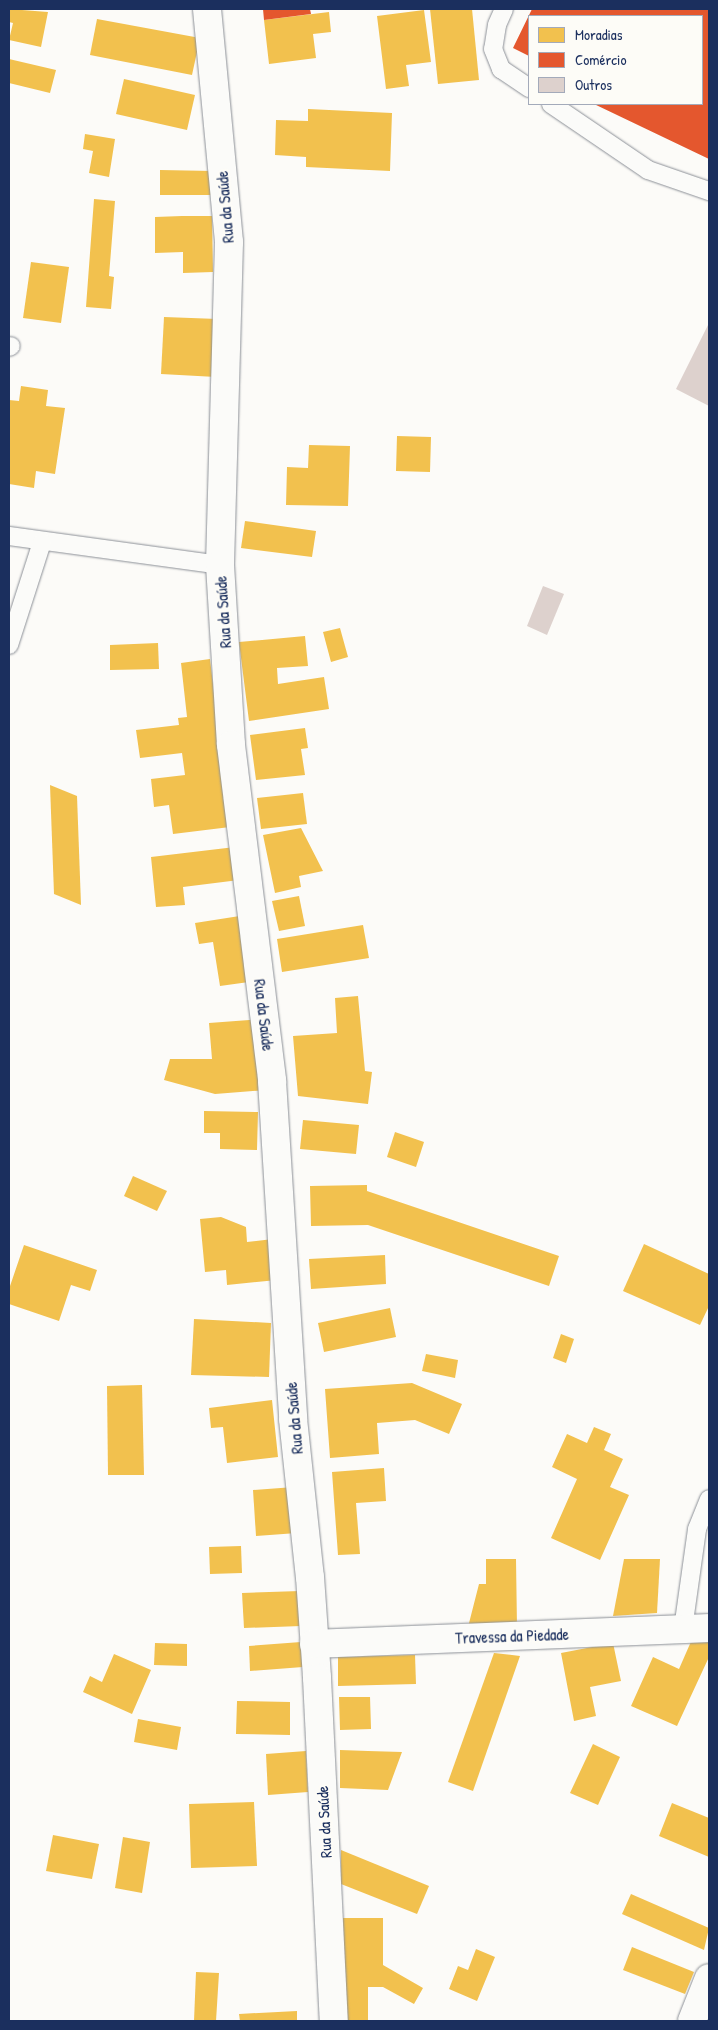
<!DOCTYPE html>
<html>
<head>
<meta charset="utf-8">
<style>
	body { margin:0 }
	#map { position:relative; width:718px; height:2030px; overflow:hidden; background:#fcfbf8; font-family:"Patrick Hand",sans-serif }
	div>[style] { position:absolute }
	.homes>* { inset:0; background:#f2c14e }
	.shops>* { inset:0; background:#e4572e }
	.building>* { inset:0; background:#ddd1cd }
	.roads { filter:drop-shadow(0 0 1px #8c9097) drop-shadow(0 0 1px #8c9097) }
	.service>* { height:18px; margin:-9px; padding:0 9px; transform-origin:9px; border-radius:9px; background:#fbfbf9 }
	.minor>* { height:28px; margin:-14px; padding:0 14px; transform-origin:14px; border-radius:14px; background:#fbfbf9 }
	.tertiary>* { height:28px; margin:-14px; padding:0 14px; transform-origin:14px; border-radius:14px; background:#fbfbf9 }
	span { translate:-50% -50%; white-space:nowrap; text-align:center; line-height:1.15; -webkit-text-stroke:5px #fdfcf7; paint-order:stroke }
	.street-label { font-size:16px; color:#1b2f5e }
	.frame { position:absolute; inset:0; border:10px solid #1b2f5e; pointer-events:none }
	.legend { position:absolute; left:528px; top:15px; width:175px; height:90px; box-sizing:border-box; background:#fdfcf7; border:1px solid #a3aaba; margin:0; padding:6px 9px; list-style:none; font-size:15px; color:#1b2f5e }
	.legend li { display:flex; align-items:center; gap:10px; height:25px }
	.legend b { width:25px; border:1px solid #a3aaba }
</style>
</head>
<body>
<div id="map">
	<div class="homes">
		<div style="clip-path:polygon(9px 9px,48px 12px,41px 47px,9px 40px,13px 23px,9px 22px)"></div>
		<div style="clip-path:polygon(430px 9px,472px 9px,479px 80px,438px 84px)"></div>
		<div style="clip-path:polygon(424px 10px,431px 62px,406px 65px,409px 86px,386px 89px,377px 16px)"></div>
		<div style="clip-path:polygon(329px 12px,331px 32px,313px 34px,316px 58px,269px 64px,264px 20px)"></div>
		<div style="clip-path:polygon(97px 19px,200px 38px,192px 75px,90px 55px)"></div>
		<div style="clip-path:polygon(9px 59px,56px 70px,50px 93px,9px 83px)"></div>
		<div style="clip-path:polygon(124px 79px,195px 95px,187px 130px,116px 114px)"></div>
		<div style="clip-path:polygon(308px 109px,392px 113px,390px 171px,306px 167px,306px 157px,275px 155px,276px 120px,308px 121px)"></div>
		<div style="clip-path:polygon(85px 134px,115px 139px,109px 177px,89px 173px,93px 151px,83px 149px)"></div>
		<div style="clip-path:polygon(160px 170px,213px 171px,213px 195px,160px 195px)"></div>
		<div style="clip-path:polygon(94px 199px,115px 201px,109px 276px,114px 277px,111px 309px,86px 307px)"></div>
		<div style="clip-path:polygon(182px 216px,212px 216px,213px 272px,183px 273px,183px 252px,155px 253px,155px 217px)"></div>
		<div style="clip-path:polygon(31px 262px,69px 267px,61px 323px,23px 318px)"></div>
		<div style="clip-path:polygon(164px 317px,218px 319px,216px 377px,161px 374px)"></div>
		<div style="clip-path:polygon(21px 386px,48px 390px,46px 406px,65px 408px,55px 474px,36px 471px,34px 488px,9px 484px,9px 400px,19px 401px)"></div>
		<div style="clip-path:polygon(397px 436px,431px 437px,430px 472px,396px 471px)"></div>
		<div style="clip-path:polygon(309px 445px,350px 446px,348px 506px,286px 505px,287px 467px,308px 468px)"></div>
		<div style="clip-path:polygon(245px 521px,316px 531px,312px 557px,241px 548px)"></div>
		<div style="clip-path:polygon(340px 628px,348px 657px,331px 662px,323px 632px)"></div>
		<div style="clip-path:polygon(305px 636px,308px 666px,277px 668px,278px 684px,324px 677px,329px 709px,249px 721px,239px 642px)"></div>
		<div style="clip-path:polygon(158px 643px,159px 669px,110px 670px,110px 645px)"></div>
		<div style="clip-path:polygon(210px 659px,230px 827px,173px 834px,169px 805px,154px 807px,151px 779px,185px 775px,182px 753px,140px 758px,136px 730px,179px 725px,178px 718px,187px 717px,181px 663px)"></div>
		<div style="clip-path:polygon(305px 728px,308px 748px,301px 749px,305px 775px,256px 780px,250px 735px)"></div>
		<div style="clip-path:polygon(50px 785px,77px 796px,81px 905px,54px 894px)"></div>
		<div style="clip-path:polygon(303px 793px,307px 824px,261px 829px,257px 798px)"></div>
		<div style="clip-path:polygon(301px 828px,323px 871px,299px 876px,301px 887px,275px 893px,263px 835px)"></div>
		<div style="clip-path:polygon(235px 847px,239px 880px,183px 887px,185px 905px,156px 907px,151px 857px)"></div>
		<div style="clip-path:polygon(299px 896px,305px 926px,279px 931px,272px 901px)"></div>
		<div style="clip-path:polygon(246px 915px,256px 981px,220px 986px,213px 942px,199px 944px,195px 923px)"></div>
		<div style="clip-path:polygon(363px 925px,369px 958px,282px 972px,277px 939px)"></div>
		<div style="clip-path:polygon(358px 996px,365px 1071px,372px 1072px,368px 1104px,298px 1096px,293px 1036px,337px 1033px,335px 998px)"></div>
		<div style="clip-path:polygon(261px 1019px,267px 1090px,215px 1094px,164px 1080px,170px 1059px,212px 1059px,209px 1023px)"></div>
		<div style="clip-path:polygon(204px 1111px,258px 1112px,257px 1150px,220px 1149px,220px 1133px,204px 1133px)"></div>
		<div style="clip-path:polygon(303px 1120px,359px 1125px,356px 1154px,300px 1149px)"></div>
		<div style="clip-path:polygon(395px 1132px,424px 1142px,416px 1167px,387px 1157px)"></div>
		<div style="clip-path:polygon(133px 1176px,167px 1191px,157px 1211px,124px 1196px)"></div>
		<div style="clip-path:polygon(367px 1185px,367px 1191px,559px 1256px,549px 1286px,368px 1225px,311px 1226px,310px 1186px)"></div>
		<div style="clip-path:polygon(221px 1217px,246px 1227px,247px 1242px,273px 1239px,277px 1280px,227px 1285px,226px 1270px,205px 1272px,200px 1219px)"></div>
		<div style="clip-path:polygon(644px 1244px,709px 1274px,709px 1306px,700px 1325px,623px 1291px)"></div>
		<div style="clip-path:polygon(24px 1245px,97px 1270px,90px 1291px,71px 1285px,59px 1321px,9px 1304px,9px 1289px)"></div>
		<div style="clip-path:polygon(385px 1255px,386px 1284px,311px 1289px,309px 1259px)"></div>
		<div style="clip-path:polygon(390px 1308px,396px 1337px,324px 1352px,318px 1323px)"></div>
		<div style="clip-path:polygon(194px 1319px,271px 1323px,269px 1377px,191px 1375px)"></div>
		<div style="clip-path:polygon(561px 1334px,574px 1339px,566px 1363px,553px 1358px)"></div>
		<div style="clip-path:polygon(426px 1354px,458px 1360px,455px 1378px,422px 1371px)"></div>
		<div style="clip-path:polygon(412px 1383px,462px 1404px,449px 1434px,415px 1420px,377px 1423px,379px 1454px,330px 1458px,325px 1389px)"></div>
		<div style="clip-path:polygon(142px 1385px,144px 1475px,108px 1475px,107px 1386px)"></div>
		<div style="clip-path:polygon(272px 1400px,278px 1457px,227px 1463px,223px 1427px,211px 1428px,209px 1408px)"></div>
		<div style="clip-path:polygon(594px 1427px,611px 1434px,604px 1450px,623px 1459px,610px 1487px,629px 1495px,600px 1560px,551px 1538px,577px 1479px,552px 1467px,567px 1434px,587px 1443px)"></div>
		<div style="clip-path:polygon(384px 1468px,386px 1501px,356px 1503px,360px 1554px,338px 1555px,332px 1472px)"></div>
		<div style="clip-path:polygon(294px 1487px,297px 1533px,256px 1536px,253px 1490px)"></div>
		<div style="clip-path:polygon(241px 1546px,242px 1573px,210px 1574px,209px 1547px)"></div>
		<div style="clip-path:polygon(486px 1559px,516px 1559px,517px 1627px,468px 1627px,479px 1584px,486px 1584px)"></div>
		<div style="clip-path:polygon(624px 1559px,660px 1559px,657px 1613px,613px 1616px)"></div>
		<div style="clip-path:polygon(300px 1591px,301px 1626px,244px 1628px,242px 1593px)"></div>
		<div style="clip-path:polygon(693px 1637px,709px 1638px,709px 1657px,677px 1726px,631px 1706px,653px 1657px,679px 1669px)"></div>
		<div style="clip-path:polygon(301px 1642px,303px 1667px,250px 1671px,249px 1646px)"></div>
		<div style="clip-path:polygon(155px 1643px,187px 1644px,187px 1666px,154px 1665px)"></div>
		<div style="clip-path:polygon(613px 1643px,621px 1681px,590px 1687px,596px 1716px,574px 1721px,561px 1653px)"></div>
		<div style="clip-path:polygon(494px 1653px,520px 1656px,473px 1791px,448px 1782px)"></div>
		<div style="clip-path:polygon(114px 1654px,151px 1670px,132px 1714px,83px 1692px,90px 1676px,102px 1682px)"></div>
		<div style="clip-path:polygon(415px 1655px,416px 1684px,338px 1686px,338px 1657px)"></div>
		<div style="clip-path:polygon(339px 1697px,370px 1697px,371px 1729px,340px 1730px)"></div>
		<div style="clip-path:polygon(237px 1701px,290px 1702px,290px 1735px,236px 1734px)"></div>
		<div style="clip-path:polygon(138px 1719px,181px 1727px,177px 1750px,134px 1742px)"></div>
		<div style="clip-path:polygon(593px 1744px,620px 1757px,598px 1805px,570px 1793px)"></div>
		<div style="clip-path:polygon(340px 1750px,368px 1751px,402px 1752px,388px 1790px,340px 1788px)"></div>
		<div style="clip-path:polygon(306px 1751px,308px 1792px,268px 1795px,266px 1754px)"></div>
		<div style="clip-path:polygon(254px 1802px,257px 1866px,191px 1868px,189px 1804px)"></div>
		<div style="clip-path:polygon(672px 1803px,709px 1818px,709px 1857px,659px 1836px)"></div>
		<div style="clip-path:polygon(53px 1835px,99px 1844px,92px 1879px,46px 1871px)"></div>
		<div style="clip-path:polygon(123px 1837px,150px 1842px,142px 1893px,115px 1888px)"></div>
		<div style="clip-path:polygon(341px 1850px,429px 1886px,417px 1914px,341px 1884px)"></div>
		<div style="clip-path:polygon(631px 1894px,709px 1928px,704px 1950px,622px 1914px)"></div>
		<div style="clip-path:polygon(343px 1918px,383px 1918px,383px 1965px,423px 1988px,414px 2004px,383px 1987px,368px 1987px,368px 2021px,344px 2021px)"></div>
		<div style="clip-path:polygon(632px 1947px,694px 1972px,685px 1994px,623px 1970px)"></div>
		<div style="clip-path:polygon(476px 1949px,495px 1957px,477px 2001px,449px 1989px,458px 1966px,468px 1970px)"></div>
		<div style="clip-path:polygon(196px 1972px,219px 1973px,216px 2021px,194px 2021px)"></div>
		<div style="clip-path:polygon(297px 2011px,297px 2021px,240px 2021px,239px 2014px)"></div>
	</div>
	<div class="shops">
		<div style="clip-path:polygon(263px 9px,310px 9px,311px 14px,264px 20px)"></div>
		<div style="clip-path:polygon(532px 9px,709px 9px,709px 159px,594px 104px,702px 104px,702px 16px,529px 16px,529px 56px,513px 48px)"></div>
	</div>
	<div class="building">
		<div style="clip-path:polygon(709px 323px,709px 406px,676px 389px)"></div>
		<div style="clip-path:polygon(543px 586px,564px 594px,547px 635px,527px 626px)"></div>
	</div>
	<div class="roads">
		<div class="service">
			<div style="left:504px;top:9px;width:17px;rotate:114deg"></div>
			<div style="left:497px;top:25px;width:24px;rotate:99deg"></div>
			<div style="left:493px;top:49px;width:22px;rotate:68deg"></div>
			<div style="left:501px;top:69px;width:34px;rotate:34deg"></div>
			<div style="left:551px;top:104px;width:117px;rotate:34.2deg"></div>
			<div style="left:648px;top:170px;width:65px;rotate:19deg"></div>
			<div style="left:9px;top:347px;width:2px;rotate:-27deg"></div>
			<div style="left:9px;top:536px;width:213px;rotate:7.8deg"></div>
			<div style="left:9px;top:645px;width:108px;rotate:-72.2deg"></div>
			<div style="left:683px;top:1629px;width:101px;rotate:-82deg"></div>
			<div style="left:697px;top:1529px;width:32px;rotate:-68deg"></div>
		</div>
		<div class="minor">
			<div style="left:692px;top:2021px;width:46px;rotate:-68.4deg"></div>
		</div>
		<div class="tertiary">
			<div style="left:207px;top:9px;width:234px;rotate:84.6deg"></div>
			<div style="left:229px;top:242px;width:323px;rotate:91.6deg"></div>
			<div style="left:220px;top:565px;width:180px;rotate:86.5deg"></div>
			<div style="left:231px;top:745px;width:338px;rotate:83deg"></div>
			<div style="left:272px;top:1081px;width:339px;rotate:86.4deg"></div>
			<div style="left:293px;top:1419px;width:159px;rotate:83.9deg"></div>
			<div style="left:310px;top:1577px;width:101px;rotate:86deg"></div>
			<div style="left:317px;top:1678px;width:343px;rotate:87.2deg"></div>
			<div style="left:314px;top:1644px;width:395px;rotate:-2.3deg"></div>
		</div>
	</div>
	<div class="street-label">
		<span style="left:225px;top:207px;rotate:-95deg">Rua da Saúde</span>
		<span style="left:223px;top:612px;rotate:-94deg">Rua da Saúde</span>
		<span style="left:264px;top:1015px;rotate:83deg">Rua da Saúde</span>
		<span style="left:294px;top:1418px;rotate:-95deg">Rua da Saúde</span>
		<span style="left:512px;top:1636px;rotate:-2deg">Travessa da Piedade</span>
		<span style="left:324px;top:1822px;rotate:-93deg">Rua da Saúde</span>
	</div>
	<div class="frame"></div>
	<ul class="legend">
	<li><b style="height:14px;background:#f2c14e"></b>Moradias</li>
	<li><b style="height:14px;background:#e4572e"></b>Comércio</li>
	<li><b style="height:14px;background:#ddd1cd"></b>Outros</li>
	</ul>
</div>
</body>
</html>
